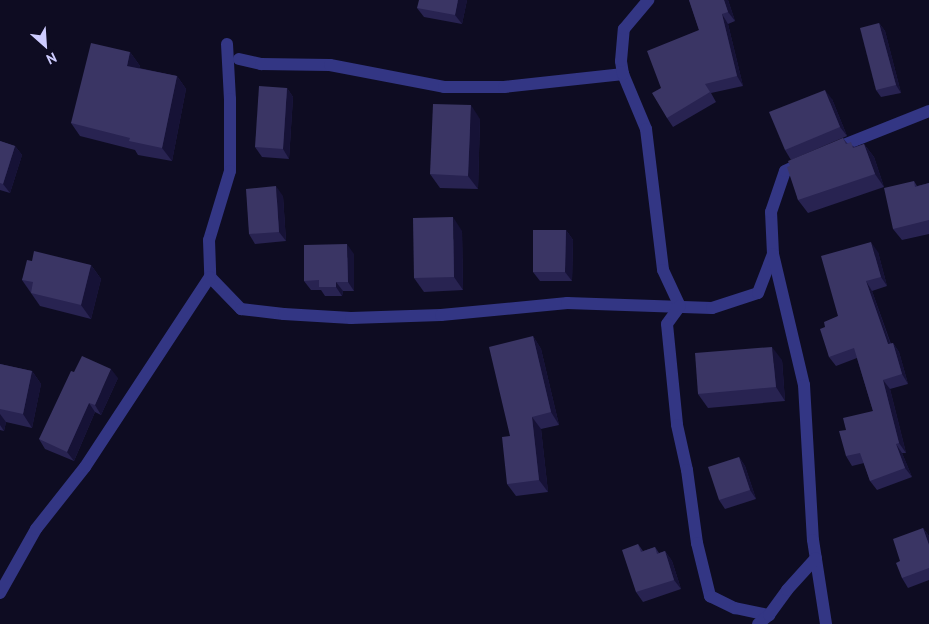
<!DOCTYPE html>
<html>
<head>
<meta charset="utf-8">
<style>
	body { margin:0 }
	#map { position:relative; width:929px; height:624px; overflow:hidden; background:#0e0c22; font-family:"PT Sans",sans-serif }
	div>[style] { position:absolute }
	.minor>* { height:12px; margin:-6px; padding:0 6px; transform-origin:6px; border-radius:6px; background:#333684 }
	.wall>* { inset:0; background:#282351 }
	.shaded-wall>* { inset:0; background:#161236 }
	.building>* { inset:0; background:#3a3564 }
	span { translate:-50% -50%; white-space:nowrap; text-align:center; line-height:1.15; -webkit-text-stroke:5px #0e0c22; paint-order:stroke }
	.north { position:absolute; left:20px; top:20px; width:50px; height:50px; -webkit-text-stroke:4px #0e0c22; paint-order:stroke; rotate:154deg; font-size:14px; font-weight:700; line-height:20px; text-align:center; color:#ceccff }
	.north::after { content:''; display:block; margin:auto; width:18px; height:22px; background:#ceccff; clip-path:polygon(50% 0,100% 100%,50% 72%,0 100%) }
</style>
</head>
<body>
<div id="map">
	<div class="minor">
		<div style="left:227px;top:44px;width:55px;rotate:86.9deg"></div>
		<div style="left:230px;top:99px;width:72px;rotate:90deg"></div>
		<div style="left:230px;top:171px;width:72px;rotate:106.9deg"></div>
		<div style="left:209px;top:240px;width:37px;rotate:88deg"></div>
		<div style="left:210px;top:277px;width:45px;rotate:45.9deg"></div>
		<div style="left:241px;top:309px;width:43px;rotate:6.6deg"></div>
		<div style="left:284px;top:314px;width:67px;rotate:3.4deg"></div>
		<div style="left:351px;top:318px;width:90px;rotate:-1.9deg"></div>
		<div style="left:441px;top:315px;width:127px;rotate:-5.4deg"></div>
		<div style="left:567px;top:303px;width:145px;rotate:2deg"></div>
		<div style="left:712px;top:308px;width:48px;rotate:-18.1deg"></div>
		<div style="left:758px;top:293px;width:42px;rotate:-69deg"></div>
		<div style="left:773px;top:254px;width:42px;rotate:-92.7deg"></div>
		<div style="left:771px;top:212px;width:43px;rotate:-71.1deg"></div>
		<div style="left:785px;top:171px;width:21px;rotate:-25deg"></div>
		<div style="left:239px;top:59px;width:23px;rotate:13deg"></div>
		<div style="left:261px;top:64px;width:69px;rotate:0.8deg"></div>
		<div style="left:330px;top:65px;width:116px;rotate:10.9deg"></div>
		<div style="left:444px;top:87px;width:60px"></div>
		<div style="left:504px;top:87px;width:120px;rotate:-6.2deg"></div>
		<div style="left:623px;top:74px;width:60px;rotate:67.3deg"></div>
		<div style="left:646px;top:129px;width:142px;rotate:83.1deg"></div>
		<div style="left:663px;top:270px;width:40px;rotate:65deg"></div>
		<div style="left:680px;top:306px;width:22px;rotate:126deg"></div>
		<div style="left:667px;top:324px;width:101px;rotate:84.3deg"></div>
		<div style="left:677px;top:425px;width:46px;rotate:77.5deg"></div>
		<div style="left:687px;top:470px;width:74px;rotate:82.2deg"></div>
		<div style="left:697px;top:543px;width:55px;rotate:76.2deg"></div>
		<div style="left:710px;top:596px;width:28px;rotate:26deg"></div>
		<div style="left:735px;top:608px;width:35px;rotate:12deg"></div>
		<div style="left:769px;top:615px;width:14px;rotate:141deg"></div>
		<div style="left:623px;top:74px;width:13px;rotate:-99deg"></div>
		<div style="left:621px;top:61px;width:32px;rotate:-85deg"></div>
		<div style="left:624px;top:29px;width:38px;rotate:-50deg"></div>
		<div style="left:836px;top:148px;width:100px;rotate:-21.7deg"></div>
		<div style="left:773px;top:254px;width:135px;rotate:76.7deg"></div>
		<div style="left:804px;top:385px;width:155px;rotate:86.7deg"></div>
		<div style="left:813px;top:540px;width:85px;rotate:81.2deg"></div>
		<div style="left:0;top:593px;width:73px;rotate:-60.6deg"></div>
		<div style="left:36px;top:529px;width:79px;rotate:-51.7deg"></div>
		<div style="left:85px;top:467px;width:227px;rotate:-56.7deg"></div>
		<div style="left:769px;top:615px;width:31px;rotate:-54deg"></div>
		<div style="left:787px;top:590px;width:43px;rotate:-47.8deg"></div>
	</div>
	<div class="wall">
		<div style="clip-path:polygon(467px 0,462px 24px,424px 17px,417px 8px)"></div>
		<div style="clip-path:polygon(689px 0,728px 0,735px 21px,728px 24px,743px 86px,711px 93px,716px 102px,673px 127px,667px 118px,661px 88px,699px 30px)"></div>
		<div style="clip-path:polygon(879px 23px,885px 31px,901px 93px,881px 97px,876px 90px)"></div>
		<div style="clip-path:polygon(130px 52px,140px 66px,139px 68px,177px 76px,186px 89px,172px 161px,138px 155px,135px 150px,80px 136px,71px 123px)"></div>
		<div style="clip-path:polygon(287px 88px,293px 97px,289px 159px,262px 157px,255px 147px)"></div>
		<div style="clip-path:polygon(832px 99px,847px 136px,791px 160px,785px 150px)"></div>
		<div style="clip-path:polygon(480px 119px,478px 189px,440px 188px,430px 174px)"></div>
		<div style="clip-path:polygon(843px 138px,847px 143px,855px 147px,864px 144px,874px 157px,884px 187px,808px 213px,798px 200px,790px 166px)"></div>
		<div style="clip-path:polygon(0 141px,15px 146px,22px 155px,10px 193px,0 190px)"></div>
		<div style="clip-path:polygon(914px 181px,917px 186px,929px 183px,929px 234px,902px 240px,893px 229px)"></div>
		<div style="clip-path:polygon(283px 196px,286px 241px,255px 244px,249px 234px)"></div>
		<div style="clip-path:polygon(566px 230px,573px 240px,572px 281px,540px 281px,533px 272px)"></div>
		<div style="clip-path:polygon(462px 231px,463px 290px,424px 292px,414px 278px)"></div>
		<div style="clip-path:polygon(878px 252px,887px 286px,872px 291px,891px 344px,893px 343px,899px 352px,908px 384px,890px 389px,906px 453px,902px 453px,912px 477px,877px 490px,870px 481px,864px 463px,852px 466px,846px 456px,846px 430px,873px 411px,857px 358px,836px 366px,829px 357px,825px 327px,838px 316px)"></div>
		<div style="clip-path:polygon(354px 254px,354px 291px,343px 291px,342px 296px,325px 296px,321px 290px,311px 290px,304px 281px)"></div>
		<div style="clip-path:polygon(32px 261px,91px 265px,101px 279px,91px 319px,40px 306px,22px 280px)"></div>
		<div style="clip-path:polygon(533px 336px,541px 349px,559px 425px,541px 429px,548px 492px,516px 496px,507px 484px,510px 436px)"></div>
		<div style="clip-path:polygon(782px 360px,785px 401px,708px 408px,698px 394px)"></div>
		<div style="clip-path:polygon(0 364px,32px 371px,41px 384px,32px 428px,6px 422px,4px 431px,0 430px)"></div>
		<div style="clip-path:polygon(118px 378px,101px 415px,95px 412px,74px 461px,45px 449px,39px 439px)"></div>
		<div style="clip-path:polygon(739px 457px,745px 466px,756px 499px,725px 509px,719px 500px)"></div>
		<div style="clip-path:polygon(923px 528px,929px 536px,929px 580px,908px 588px,902px 578px,900px 561px)"></div>
		<div style="clip-path:polygon(638px 544px,643px 551px,655px 547px,659px 553px,665px 551px,672px 561px,681px 589px,643px 602px,636px 592px)"></div>
	</div>
	<div class="shaded-wall">
		<div style="clip-path:polygon(458px 0,467px 0,462px 24px,455px 15px)"></div>
		<div style="clip-path:polygon(724px 0,728px 0,735px 21px,728px 12px)"></div>
		<div style="clip-path:polygon(722px 14px,728px 24px,743px 86px,737px 76px)"></div>
		<div style="clip-path:polygon(879px 23px,885px 31px,901px 93px,896px 85px)"></div>
		<div style="clip-path:polygon(130px 52px,140px 66px,136px 80px,127px 66px)"></div>
		<div style="clip-path:polygon(177px 76px,186px 89px,172px 161px,162px 148px)"></div>
		<div style="clip-path:polygon(287px 88px,293px 97px,289px 159px,283px 149px)"></div>
		<div style="clip-path:polygon(825px 90px,832px 99px,847px 136px,840px 127px)"></div>
		<div style="clip-path:polygon(471px 105px,480px 119px,478px 189px,468px 176px)"></div>
		<div style="clip-path:polygon(864px 144px,874px 157px,884px 187px,875px 174px)"></div>
		<div style="clip-path:polygon(15px 146px,22px 155px,10px 193px,3px 184px)"></div>
		<div style="clip-path:polygon(276px 186px,283px 196px,286px 241px,279px 232px)"></div>
		<div style="clip-path:polygon(453px 217px,462px 231px,463px 290px,454px 277px)"></div>
		<div style="clip-path:polygon(566px 230px,573px 240px,572px 281px,565px 272px)"></div>
		<div style="clip-path:polygon(871px 242px,878px 252px,887px 286px,881px 277px)"></div>
		<div style="clip-path:polygon(347px 244px,354px 254px,354px 291px,348px 282px)"></div>
		<div style="clip-path:polygon(91px 265px,101px 279px,91px 319px,81px 305px)"></div>
		<div style="clip-path:polygon(866px 281px,872px 291px,894px 354px,888px 344px)"></div>
		<div style="clip-path:polygon(336px 282px,343px 291px,342px 296px,336px 287px)"></div>
		<div style="clip-path:polygon(533px 336px,541px 349px,559px 425px,551px 412px)"></div>
		<div style="clip-path:polygon(893px 343px,899px 352px,908px 384px,902px 374px)"></div>
		<div style="clip-path:polygon(772px 347px,782px 360px,785px 401px,776px 387px)"></div>
		<div style="clip-path:polygon(111px 369px,118px 378px,101px 415px,95px 405px)"></div>
		<div style="clip-path:polygon(32px 371px,41px 384px,32px 428px,23px 414px)"></div>
		<div style="clip-path:polygon(883px 380px,890px 389px,906px 453px,899px 443px)"></div>
		<div style="clip-path:polygon(89px 403px,95px 412px,74px 461px,67px 452px)"></div>
		<div style="clip-path:polygon(0 414px,6px 422px,4px 431px,0 425px)"></div>
		<div style="clip-path:polygon(532px 417px,541px 429px,548px 492px,539px 480px)"></div>
		<div style="clip-path:polygon(896px 444px,902px 453px,912px 477px,905px 468px)"></div>
		<div style="clip-path:polygon(739px 457px,745px 466px,756px 499px,750px 490px)"></div>
		<div style="clip-path:polygon(923px 528px,929px 536px,929px 545px)"></div>
		<div style="clip-path:polygon(665px 551px,672px 561px,681px 589px,674px 580px)"></div>
	</div>
	<div class="building">
		<div style="clip-path:polygon(419px 0,458px 0,455px 15px,417px 8px)"></div>
		<div style="clip-path:polygon(689px 0,724px 0,728px 12px,722px 14px,737px 76px,705px 84px,710px 92px,667px 118px,652px 93px,661px 88px,647px 51px,699px 30px)"></div>
		<div style="clip-path:polygon(879px 23px,896px 85px,876px 90px,860px 28px)"></div>
		<div style="clip-path:polygon(91px 43px,130px 52px,127px 66px,177px 76px,162px 148px,129px 141px,130px 138px,71px 123px)"></div>
		<div style="clip-path:polygon(259px 86px,287px 88px,283px 149px,255px 147px)"></div>
		<div style="clip-path:polygon(825px 90px,840px 127px,785px 150px,769px 112px)"></div>
		<div style="clip-path:polygon(433px 104px,471px 105px,468px 176px,430px 174px)"></div>
		<div style="clip-path:polygon(843px 138px,846px 144px,851px 142px,853px 148px,864px 144px,875px 174px,798px 200px,787px 167px,790px 166px,788px 161px)"></div>
		<div style="clip-path:polygon(0 141px,15px 146px,3px 184px,0 183px)"></div>
		<div style="clip-path:polygon(914px 181px,915px 187px,929px 183px,929px 220px,893px 229px,884px 188px)"></div>
		<div style="clip-path:polygon(276px 186px,279px 232px,249px 234px,246px 189px)"></div>
		<div style="clip-path:polygon(453px 217px,454px 277px,414px 278px,413px 218px)"></div>
		<div style="clip-path:polygon(533px 230px,566px 230px,565px 272px,533px 272px)"></div>
		<div style="clip-path:polygon(871px 242px,881px 277px,866px 281px,888px 344px,893px 343px,902px 374px,883px 380px,899px 443px,896px 444px,905px 468px,870px 481px,860px 453px,846px 456px,839px 431px,846px 430px,843px 418px,873px 411px,854px 348px,829px 357px,820px 329px,825px 327px,824px 322px,838px 316px,821px 256px)"></div>
		<div style="clip-path:polygon(347px 244px,348px 282px,336px 282px,336px 287px,319px 287px,319px 280px,304px 281px,304px 245px)"></div>
		<div style="clip-path:polygon(34px 251px,91px 265px,81px 305px,31px 293px,33px 282px,22px 280px,27px 260px,32px 261px)"></div>
		<div style="clip-path:polygon(533px 336px,551px 412px,532px 417px,539px 480px,507px 484px,502px 437px,510px 436px,489px 347px)"></div>
		<div style="clip-path:polygon(772px 347px,776px 387px,698px 394px,695px 353px)"></div>
		<div style="clip-path:polygon(82px 356px,111px 369px,95px 405px,89px 403px,67px 452px,39px 439px,71px 371px,74px 372px)"></div>
		<div style="clip-path:polygon(0 364px,32px 371px,23px 414px,0 409px)"></div>
		<div style="clip-path:polygon(739px 457px,750px 490px,719px 500px,708px 467px)"></div>
		<div style="clip-path:polygon(923px 528px,929px 545px,929px 568px,902px 578px,896px 563px,900px 561px,893px 539px)"></div>
		<div style="clip-path:polygon(638px 544px,641px 552px,655px 547px,657px 554px,665px 551px,674px 580px,636px 592px,622px 550px)"></div>
	</div>
	<div class="north">N</div>
</div>
</body>
</html>
